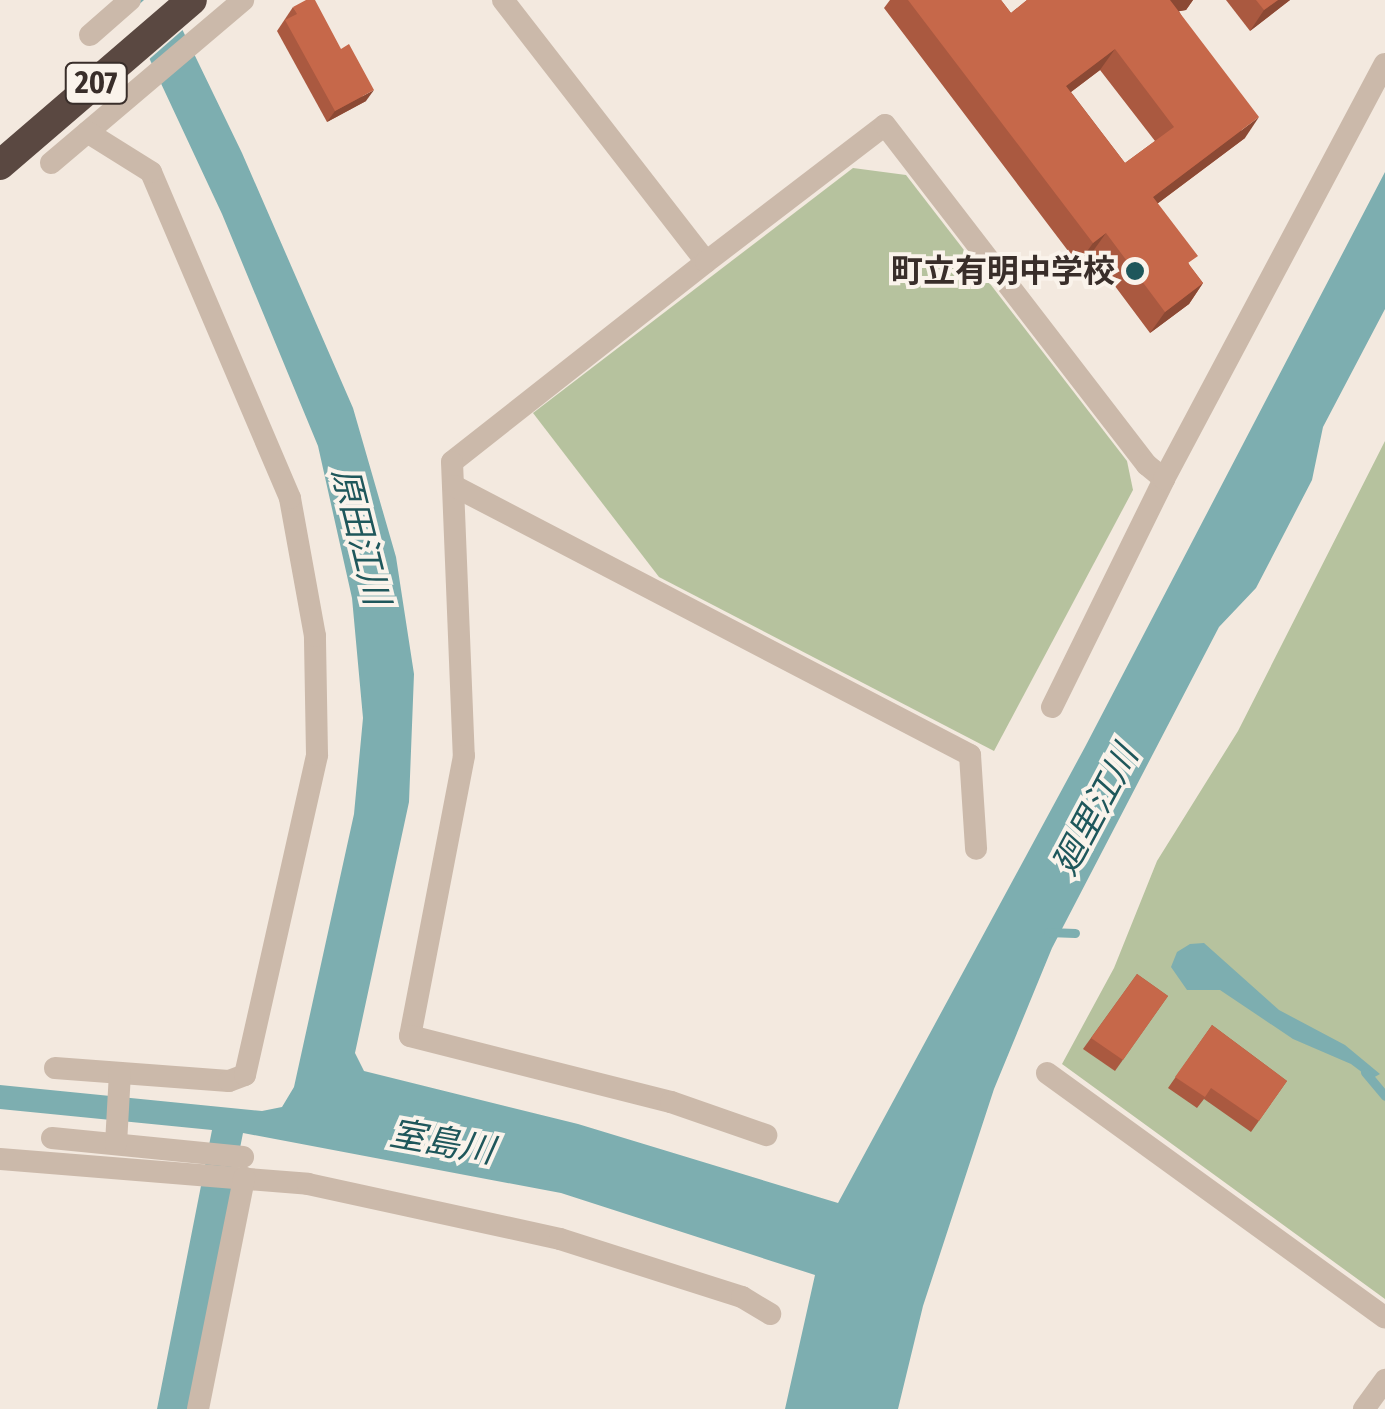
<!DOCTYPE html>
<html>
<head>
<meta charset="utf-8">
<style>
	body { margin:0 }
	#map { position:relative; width:1385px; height:1409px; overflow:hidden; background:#f3e9df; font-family:"Fira Sans Condensed","Noto Sans JP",sans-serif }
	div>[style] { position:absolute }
	.green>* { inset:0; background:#b6c29e }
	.water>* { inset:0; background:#7daeb0 }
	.pier>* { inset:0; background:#f3e9df }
	.stream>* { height:9px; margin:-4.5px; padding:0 4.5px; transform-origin:4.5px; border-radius:4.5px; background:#7daeb0 }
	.street>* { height:22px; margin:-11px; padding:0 11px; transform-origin:11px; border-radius:11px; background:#cbb9aa }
	.highway>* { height:30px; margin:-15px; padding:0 15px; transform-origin:15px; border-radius:15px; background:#5a4841 }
	.wall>* { inset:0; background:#aa5940 }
	.shaded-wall>* { inset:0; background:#8b4934 }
	.building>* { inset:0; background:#c6684a }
	.dots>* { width:28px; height:28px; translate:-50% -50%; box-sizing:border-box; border:5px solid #faf3eb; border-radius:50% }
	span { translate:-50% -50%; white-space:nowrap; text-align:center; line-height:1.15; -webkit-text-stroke:8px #faf3eb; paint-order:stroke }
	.shield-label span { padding:2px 8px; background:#faf3eb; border:2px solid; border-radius:8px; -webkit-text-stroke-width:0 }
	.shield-label { font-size:30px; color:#392e2a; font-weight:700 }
	.poi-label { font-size:32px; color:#392e2a; font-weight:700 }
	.right { translate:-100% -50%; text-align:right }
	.water-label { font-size:35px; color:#1f575b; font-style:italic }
</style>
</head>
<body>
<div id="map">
	<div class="green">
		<div style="clip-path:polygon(853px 168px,906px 175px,1127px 461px,1133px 490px,994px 751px,659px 577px,533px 413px)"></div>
		<div style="clip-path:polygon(1385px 441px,1385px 1299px,1062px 1064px,1114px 968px,1157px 861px,1238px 731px)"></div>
	</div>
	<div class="water">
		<div style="clip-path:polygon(122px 0,168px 0,242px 153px,353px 408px,396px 557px,414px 674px,409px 802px,355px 1053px,364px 1071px,578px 1124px,838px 1203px,1085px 747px,1385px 172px,1385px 309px,1323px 427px,1312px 480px,1256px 588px,1219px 627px,1052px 948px,994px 1089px,923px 1306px,898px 1409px,785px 1409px,815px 1275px,561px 1193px,243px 1133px,188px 1409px,157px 1409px,212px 1130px,0 1109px,0 1085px,262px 1111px,282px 1107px,294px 1087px,354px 814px,363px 718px,352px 598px,318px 446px,222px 214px)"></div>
		<div style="clip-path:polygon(1204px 943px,1279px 1010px,1345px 1045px,1380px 1074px,1371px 1079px,1351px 1064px,1293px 1039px,1220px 990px,1187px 990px,1171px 967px,1177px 952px,1190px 944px)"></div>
	</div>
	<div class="pier">
		<div style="clip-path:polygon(144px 0,174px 0,186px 27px,146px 62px,125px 17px)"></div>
	</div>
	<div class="stream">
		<div style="left:1048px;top:932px;width:27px;rotate:2deg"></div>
		<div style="left:1365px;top:1072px;width:31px;rotate:50deg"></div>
	</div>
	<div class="street">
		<div style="left:503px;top:0;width:331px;rotate:52.2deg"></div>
		<div style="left:706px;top:262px;width:323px;rotate:141.8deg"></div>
		<div style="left:452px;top:462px;width:294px;rotate:87.7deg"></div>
		<div style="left:464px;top:756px;width:285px;rotate:100.9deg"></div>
		<div style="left:410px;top:1036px;width:269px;rotate:14.2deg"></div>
		<div style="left:671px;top:1102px;width:101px;rotate:19.2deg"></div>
		<div style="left:90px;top:35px;width:53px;rotate:-41.2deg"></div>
		<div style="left:51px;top:163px;width:252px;rotate:-40.3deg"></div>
		<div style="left:706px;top:262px;width:225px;rotate:-37.4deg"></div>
		<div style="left:885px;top:125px;width:429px;rotate:52.4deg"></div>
		<div style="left:1147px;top:465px;width:22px;rotate:39deg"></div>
		<div style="left:454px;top:486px;width:582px;rotate:27.53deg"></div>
		<div style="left:970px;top:755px;width:94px;rotate:86.3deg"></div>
		<div style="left:1052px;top:707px;width:254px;rotate:-63.8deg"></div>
		<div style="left:1164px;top:479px;width:470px;rotate:-62deg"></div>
		<div style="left:55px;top:1068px;width:174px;rotate:4.3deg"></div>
		<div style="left:229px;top:1081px;width:17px;rotate:-21deg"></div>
		<div style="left:245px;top:1075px;width:328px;rotate:-77.3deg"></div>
		<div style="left:317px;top:755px;width:119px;rotate:-91deg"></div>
		<div style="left:315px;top:636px;width:140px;rotate:-100.3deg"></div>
		<div style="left:290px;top:498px;width:354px;rotate:-113.1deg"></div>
		<div style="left:151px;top:172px;width:75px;rotate:-148deg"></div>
		<div style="left:1047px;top:1073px;width:417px;rotate:35.9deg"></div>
		<div style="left:52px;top:1138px;width:192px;rotate:5.7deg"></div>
		<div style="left:116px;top:1144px;width:71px;rotate:-86.8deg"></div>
		<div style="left:0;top:1159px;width:309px;rotate:4.6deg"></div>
		<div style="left:308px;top:1184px;width:258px;rotate:12.3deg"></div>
		<div style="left:560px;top:1239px;width:191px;rotate:17.7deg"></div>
		<div style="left:742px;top:1297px;width:33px;rotate:31deg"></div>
		<div style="left:198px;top:1409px;width:236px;rotate:-78.7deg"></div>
		<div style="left:1364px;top:1409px;width:36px;rotate:-54deg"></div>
	</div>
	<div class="highway">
		<div style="left:0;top:165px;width:253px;rotate:-40.7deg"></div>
	</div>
	<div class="wall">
		<div style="clip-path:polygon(evenodd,890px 0,1001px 0,1011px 13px,1027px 0,1193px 0,1186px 10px,1179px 11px,1245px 138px,1157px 204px,1190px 266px,1203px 283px,1189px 304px,1150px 333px,1091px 254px,1078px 264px,884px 8px,890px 0,1100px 70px,1155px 141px,1125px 163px,1071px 92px,1100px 70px)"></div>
		<div style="clip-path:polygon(1226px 0,1290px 0,1250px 31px)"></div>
		<div style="clip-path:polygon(293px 7px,366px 101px,327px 122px,277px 31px)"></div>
		<div style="clip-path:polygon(1137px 974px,1168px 996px,1115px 1071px,1083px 1049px)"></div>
		<div style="clip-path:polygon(1212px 1025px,1287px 1081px,1251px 1132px,1204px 1099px,1197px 1108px,1168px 1088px)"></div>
	</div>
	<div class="shaded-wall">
		<div style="clip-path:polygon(1164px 0,1193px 0,1186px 10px,1152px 16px)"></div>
		<div style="clip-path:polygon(1278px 0,1290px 0,1250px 31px,1264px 10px)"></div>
		<div style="clip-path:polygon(1115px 49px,1100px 70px,1051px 107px,1066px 86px)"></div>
		<div style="clip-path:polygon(374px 90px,366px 101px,327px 122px,335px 111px)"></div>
		<div style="clip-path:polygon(1259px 117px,1245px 138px,1138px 218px,1153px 197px)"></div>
		<div style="clip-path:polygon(1106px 233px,1091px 254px,1078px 264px,1093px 243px)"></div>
		<div style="clip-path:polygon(1203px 283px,1189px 304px,1150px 333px,1165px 312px)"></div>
	</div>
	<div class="building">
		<div style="clip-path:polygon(306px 0,315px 0,341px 49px,349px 44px,374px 90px,335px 111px,285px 20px,297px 14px,293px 7px)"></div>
		<div style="clip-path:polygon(evenodd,908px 0,1001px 0,1011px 13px,1027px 0,1170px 0,1259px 117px,1153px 197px,1198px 256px,1188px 263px,1203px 283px,1165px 312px,1106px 233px,1093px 243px,908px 0,1115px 49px,1174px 127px,1125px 163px,1066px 86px,1115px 49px)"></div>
		<div style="clip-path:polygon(1256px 0,1278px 0,1264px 10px)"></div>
		<div style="clip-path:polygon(1137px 974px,1168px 996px,1123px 1060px,1091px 1038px)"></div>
		<div style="clip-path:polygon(1212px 1025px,1287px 1081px,1259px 1121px,1211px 1088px,1205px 1097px,1175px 1077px)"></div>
	</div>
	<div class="dots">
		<div style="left:1135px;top:271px;background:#1f575b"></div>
	</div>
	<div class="shield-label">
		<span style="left:96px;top:83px">207</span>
	</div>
	<div class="poi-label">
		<span class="right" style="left:1115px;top:271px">町立有明中学校</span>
	</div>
	<div class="water-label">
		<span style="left:361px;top:536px;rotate:76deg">原田江川</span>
		<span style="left:1095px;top:810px;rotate:-62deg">廻里江川</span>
		<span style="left:442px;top:1142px;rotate:10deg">室島川</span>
	</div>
</div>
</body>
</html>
